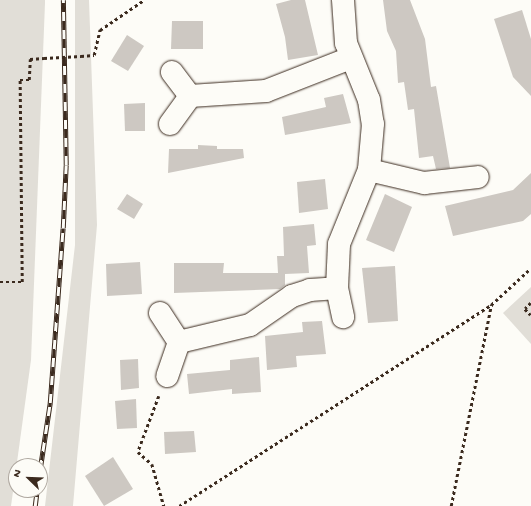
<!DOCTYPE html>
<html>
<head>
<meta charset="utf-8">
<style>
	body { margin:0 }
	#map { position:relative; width:531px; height:506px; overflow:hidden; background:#fdfcf7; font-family:"Gochi Hand",sans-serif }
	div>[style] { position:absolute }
	.green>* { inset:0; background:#e1ded7 }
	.building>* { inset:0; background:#cdc8c2 }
	.path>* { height:2.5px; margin-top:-1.25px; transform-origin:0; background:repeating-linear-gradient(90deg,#3b2a1e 0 3px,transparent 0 6px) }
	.roads { filter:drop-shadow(0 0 1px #3b2a1e) drop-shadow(0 0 1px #3b2a1e) }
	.minor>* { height:22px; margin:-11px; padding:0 11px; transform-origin:11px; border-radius:11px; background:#fdfcf7 }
	.rail>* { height:4.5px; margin-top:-2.25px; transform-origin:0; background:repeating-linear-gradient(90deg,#fdfcf7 0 9px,#3b2a1e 0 18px); box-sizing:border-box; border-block:1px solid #3b2a1e }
	.path-bridge>* { height:2.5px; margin-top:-1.25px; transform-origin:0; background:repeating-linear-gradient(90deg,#3b2a1e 0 3px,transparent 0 6px) }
	span { translate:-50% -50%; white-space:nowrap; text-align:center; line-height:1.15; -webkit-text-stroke:4px #fdfcf7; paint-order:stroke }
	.north { position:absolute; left:8px; top:458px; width:40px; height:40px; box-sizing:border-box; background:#fdfcf7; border:1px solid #afa8a0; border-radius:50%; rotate:293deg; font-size:11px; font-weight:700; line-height:16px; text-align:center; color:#3b2a1e }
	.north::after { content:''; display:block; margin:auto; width:14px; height:18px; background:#3b2a1e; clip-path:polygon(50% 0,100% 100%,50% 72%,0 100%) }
</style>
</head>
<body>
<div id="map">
	<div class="green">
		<div style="clip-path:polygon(0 0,45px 0,45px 3px,31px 360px,11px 506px,0 506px)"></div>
		<div style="clip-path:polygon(75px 0,89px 0,97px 225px,73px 506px,45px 506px,75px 245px)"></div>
		<div style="clip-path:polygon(531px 287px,531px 344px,503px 313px)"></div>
	</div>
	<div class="building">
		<div style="clip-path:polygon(291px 0,305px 0,318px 55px,288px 60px,285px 37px,276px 4px)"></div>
		<div style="clip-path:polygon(383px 0,410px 0,425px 39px,431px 87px,436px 86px,450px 168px,436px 169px,433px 156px,419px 158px,414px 109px,408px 110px,404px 82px,398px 83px,396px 51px,387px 31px)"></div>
		<div style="clip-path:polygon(522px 10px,531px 39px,531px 96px,513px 77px,494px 19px)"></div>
		<div style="clip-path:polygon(172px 21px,203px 21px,203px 49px,171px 49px)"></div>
		<div style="clip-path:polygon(127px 35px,144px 46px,128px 71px,111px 61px)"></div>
		<div style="clip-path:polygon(343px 94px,351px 123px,285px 135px,282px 117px,326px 107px,324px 98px)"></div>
		<div style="clip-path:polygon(145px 103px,145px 131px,125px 131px,124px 104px)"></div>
		<div style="clip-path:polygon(198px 145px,217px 146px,217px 149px,243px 149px,244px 158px,168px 173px,169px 149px,198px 149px)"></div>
		<div style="clip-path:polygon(531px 173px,531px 214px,523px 221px,453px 236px,445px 206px,513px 190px)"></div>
		<div style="clip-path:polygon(325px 179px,328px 209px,299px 213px,297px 182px)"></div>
		<div style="clip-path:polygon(127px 194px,143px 204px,134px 219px,117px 209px)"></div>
		<div style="clip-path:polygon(385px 194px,412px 207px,394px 252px,366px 240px)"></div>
		<div style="clip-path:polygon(314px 224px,316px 245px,307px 246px,309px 273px,285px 274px,285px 285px,280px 289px,174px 293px,174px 263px,224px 263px,223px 273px,278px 273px,277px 256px,284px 256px,283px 227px)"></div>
		<div style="clip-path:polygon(140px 262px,142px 294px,107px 296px,106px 264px)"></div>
		<div style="clip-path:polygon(395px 266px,398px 321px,368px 323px,362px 268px)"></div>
		<div style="clip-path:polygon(322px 321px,326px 354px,296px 356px,297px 367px,267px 370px,265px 336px,303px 332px,302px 322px)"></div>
		<div style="clip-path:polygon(259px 357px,261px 392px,232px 394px,232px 389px,189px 394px,187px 374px,230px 370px,230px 360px)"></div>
		<div style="clip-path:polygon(138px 359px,139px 388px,121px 390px,120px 360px)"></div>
		<div style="clip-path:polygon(136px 399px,137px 428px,117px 429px,115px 401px)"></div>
		<div style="clip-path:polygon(194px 431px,196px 452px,165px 454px,164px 432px)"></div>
		<div style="clip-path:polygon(113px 457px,133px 489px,104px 506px,85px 476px)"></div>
	</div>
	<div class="path">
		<div style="left:81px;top:56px;width:13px;rotate:-4deg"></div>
		<div style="left:94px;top:55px;width:26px;rotate:-77deg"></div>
		<div style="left:100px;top:30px;width:53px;rotate:-34.3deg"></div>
		<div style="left:0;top:282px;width:22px"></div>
		<div style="left:22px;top:282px;width:202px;rotate:-90.6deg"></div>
		<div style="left:20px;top:80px;width:9px"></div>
		<div style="left:29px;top:80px;width:21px;rotate:-87deg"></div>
		<div style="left:30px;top:59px;width:14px;rotate:-4deg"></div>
		<div style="left:531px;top:303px;width:8px;rotate:135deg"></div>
		<div style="left:525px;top:309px;width:8px;rotate:45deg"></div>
		<div style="left:159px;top:396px;width:60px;rotate:110.6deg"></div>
		<div style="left:138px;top:452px;width:18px;rotate:41deg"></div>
		<div style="left:152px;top:464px;width:44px;rotate:74.1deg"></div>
		<div style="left:179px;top:506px;width:371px;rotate:-32.8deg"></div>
		<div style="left:491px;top:305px;width:54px;rotate:-42.8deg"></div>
		<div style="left:451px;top:506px;width:205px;rotate:-78.7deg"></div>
	</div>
	<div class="roads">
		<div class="minor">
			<div style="left:343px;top:0;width:43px;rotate:86deg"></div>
			<div style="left:346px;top:43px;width:61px;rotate:68deg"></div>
			<div style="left:369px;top:100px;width:24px;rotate:81deg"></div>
			<div style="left:373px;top:124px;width:46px;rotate:95deg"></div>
			<div style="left:369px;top:170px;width:80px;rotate:112.1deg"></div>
			<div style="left:339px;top:244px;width:44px;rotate:92.6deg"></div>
			<div style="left:337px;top:288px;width:30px;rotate:78deg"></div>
			<div style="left:190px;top:96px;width:76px;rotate:-3.8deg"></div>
			<div style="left:266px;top:91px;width:90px;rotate:-21.4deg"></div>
			<div style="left:170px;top:124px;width:34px;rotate:-54deg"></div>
			<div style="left:190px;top:96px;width:30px;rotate:-127deg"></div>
			<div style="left:369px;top:170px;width:57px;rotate:13.3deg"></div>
			<div style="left:424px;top:183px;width:54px;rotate:-6.3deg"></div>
			<div style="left:160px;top:313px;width:35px;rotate:57deg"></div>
			<div style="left:179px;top:342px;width:36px;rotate:109deg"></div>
			<div style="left:179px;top:342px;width:73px;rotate:-13.5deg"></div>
			<div style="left:250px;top:325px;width:51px;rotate:-34.6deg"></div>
			<div style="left:292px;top:296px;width:19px;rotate:-18deg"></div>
			<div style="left:310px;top:290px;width:27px;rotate:-4deg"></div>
		</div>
	</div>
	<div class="rail">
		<div style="left:40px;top:469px;width:67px;rotate:-81.4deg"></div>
		<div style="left:50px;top:403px;width:175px;rotate:-85.8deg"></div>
		<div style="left:63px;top:228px;width:63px;rotate:-87.3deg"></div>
		<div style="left:66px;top:165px;width:165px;rotate:-91deg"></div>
		<div style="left:35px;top:506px;width:16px;rotate:-83deg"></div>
	</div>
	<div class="path-bridge">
		<div style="left:44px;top:58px;width:37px;rotate:-3deg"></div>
	</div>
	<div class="north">N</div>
</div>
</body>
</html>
